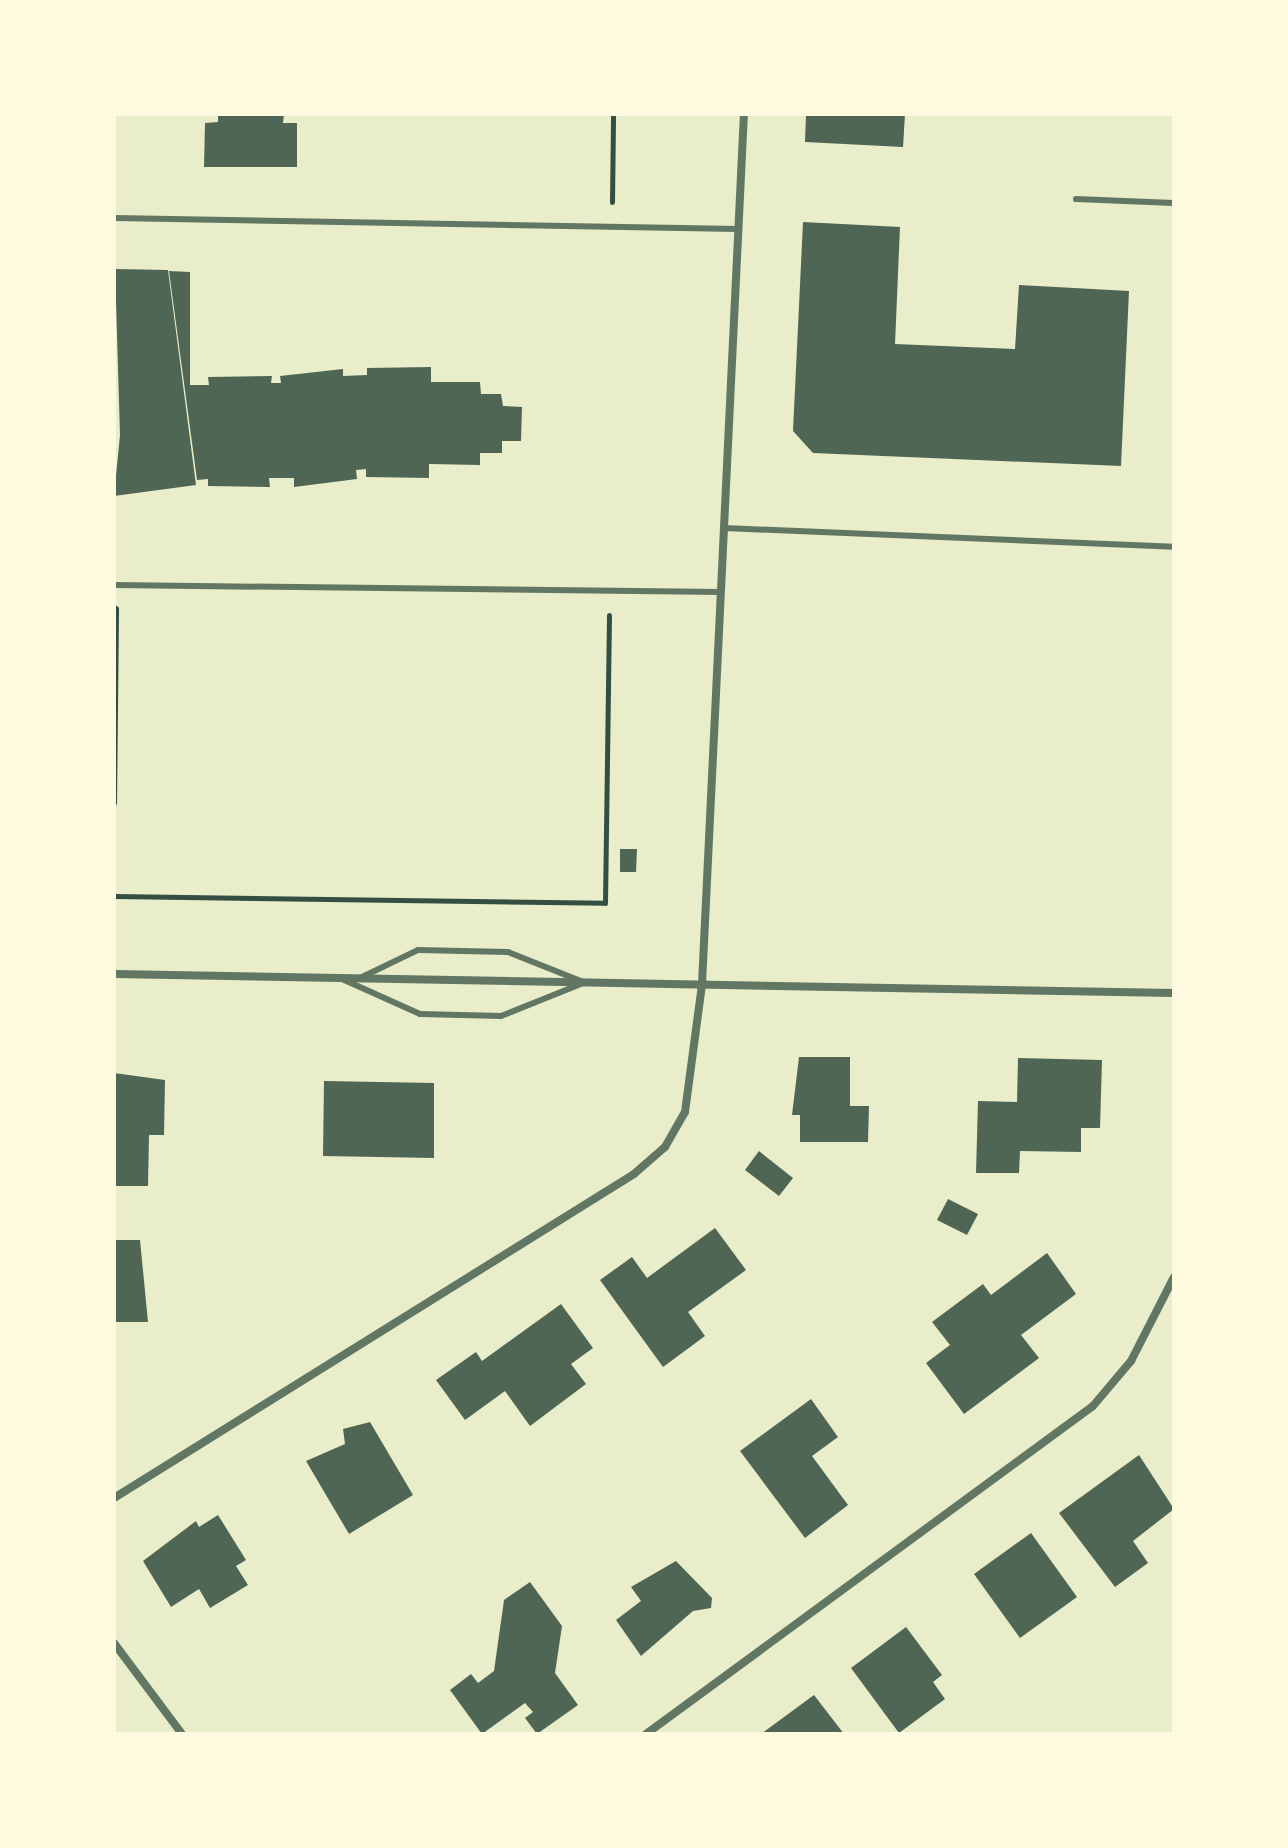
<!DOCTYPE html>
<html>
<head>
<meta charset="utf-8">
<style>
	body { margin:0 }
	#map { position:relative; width:1288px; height:1848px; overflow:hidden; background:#e9edc9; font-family:Figtree,sans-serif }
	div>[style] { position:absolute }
	.building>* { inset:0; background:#4f6655 }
	.path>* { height:5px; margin:-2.5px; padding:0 2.5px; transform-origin:2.5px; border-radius:2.5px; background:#344e41 }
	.service>* { height:6px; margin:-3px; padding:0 3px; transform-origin:3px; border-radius:3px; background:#617663 }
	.minor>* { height:8px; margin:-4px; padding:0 4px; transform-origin:4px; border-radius:4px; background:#617663 }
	span { translate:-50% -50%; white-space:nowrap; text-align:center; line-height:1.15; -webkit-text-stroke:8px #fefae0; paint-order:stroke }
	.frame { position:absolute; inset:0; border:116px solid #fefae0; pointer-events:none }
</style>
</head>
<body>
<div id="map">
	<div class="building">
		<div style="clip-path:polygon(218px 114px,284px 114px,283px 123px,297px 123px,297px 167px,204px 167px,205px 123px,218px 122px)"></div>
		<div style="clip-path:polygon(806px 114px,905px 114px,903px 147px,805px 142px)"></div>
		<div style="clip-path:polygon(803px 222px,900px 227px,895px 344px,1015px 349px,1019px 285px,1129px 291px,1121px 466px,813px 453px,793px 431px)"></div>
		<div style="clip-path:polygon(115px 269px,168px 270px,196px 485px,114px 496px,120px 435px)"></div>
		<div style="clip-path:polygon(169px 271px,190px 272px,190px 385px,209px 385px,208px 377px,272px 376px,271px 383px,281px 383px,280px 376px,343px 369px,343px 376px,367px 375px,367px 368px,431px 367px,431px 382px,480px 382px,481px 394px,501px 394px,503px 406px,522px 407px,521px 441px,502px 441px,502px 453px,480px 453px,480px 465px,429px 464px,429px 478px,366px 477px,366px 469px,356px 470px,357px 479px,294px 487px,294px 478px,269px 478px,270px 487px,208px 486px,208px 479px,197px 480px)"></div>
		<div style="clip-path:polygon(620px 849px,637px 849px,636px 872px,620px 872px)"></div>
		<div style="clip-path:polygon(799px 1057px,850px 1057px,850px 1106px,869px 1106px,868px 1142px,800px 1142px,800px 1115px,792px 1115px)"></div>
		<div style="clip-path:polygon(1018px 1058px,1102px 1060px,1100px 1128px,1081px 1128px,1081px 1152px,1020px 1151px,1019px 1173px,976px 1173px,978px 1101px,1017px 1102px)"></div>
		<div style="clip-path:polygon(114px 1073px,165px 1080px,164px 1135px,149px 1135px,148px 1186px,114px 1186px)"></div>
		<div style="clip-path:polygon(324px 1081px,434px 1083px,434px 1158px,323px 1156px)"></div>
		<div style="clip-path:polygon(759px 1151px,793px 1178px,779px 1196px,745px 1170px)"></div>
		<div style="clip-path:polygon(948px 1199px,978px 1214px,967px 1235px,937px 1220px)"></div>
		<div style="clip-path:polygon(715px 1228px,746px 1270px,688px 1312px,705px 1336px,663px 1367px,600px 1280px,632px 1257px,647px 1278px)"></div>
		<div style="clip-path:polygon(114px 1240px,140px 1240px,148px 1322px,114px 1322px)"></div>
		<div style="clip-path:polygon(1047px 1253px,1076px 1294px,1021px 1335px,1039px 1358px,964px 1414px,926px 1363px,950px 1345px,932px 1322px,983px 1284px,991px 1295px)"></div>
		<div style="clip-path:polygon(561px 1304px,593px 1348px,571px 1364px,586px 1384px,530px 1426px,505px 1391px,465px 1420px,436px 1380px,476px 1352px,482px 1361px)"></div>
		<div style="clip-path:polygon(811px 1399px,838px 1437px,812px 1456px,848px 1505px,805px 1538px,740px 1451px)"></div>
		<div style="clip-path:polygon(370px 1422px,413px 1495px,349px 1534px,306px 1461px,345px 1444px,343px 1429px)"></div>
		<div style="clip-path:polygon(1139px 1455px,1174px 1509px,1133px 1541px,1148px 1563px,1115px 1587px,1059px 1513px)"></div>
		<div style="clip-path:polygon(218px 1515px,246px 1560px,236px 1566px,248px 1585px,210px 1608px,199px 1589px,171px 1607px,143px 1561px,196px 1521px,199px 1527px)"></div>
		<div style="clip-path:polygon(1031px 1533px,1077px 1597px,1020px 1638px,974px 1574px)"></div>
		<div style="clip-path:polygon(676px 1561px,712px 1598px,711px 1608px,693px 1611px,641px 1656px,616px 1620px,641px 1601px,631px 1587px)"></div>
		<div style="clip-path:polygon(530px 1582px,562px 1626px,555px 1673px,578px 1705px,537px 1734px,525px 1718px,533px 1712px,525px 1703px,482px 1734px,450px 1690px,471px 1674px,478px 1683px,494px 1671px,504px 1600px)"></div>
		<div style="clip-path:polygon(906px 1627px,942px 1675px,933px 1682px,945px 1699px,899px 1733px,851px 1668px)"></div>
		<div style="clip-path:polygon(814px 1695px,844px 1734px,761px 1734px)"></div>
	</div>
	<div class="path">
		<div style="left:612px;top:202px;width:88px;rotate:-89.3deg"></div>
		<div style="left:114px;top:803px;width:195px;rotate:-89.4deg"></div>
		<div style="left:114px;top:896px;width:491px;rotate:0.8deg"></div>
		<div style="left:605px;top:903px;width:288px;rotate:-89.2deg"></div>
	</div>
	<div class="service">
		<div style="left:1076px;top:199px;width:98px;rotate:2.3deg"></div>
		<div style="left:114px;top:218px;width:624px;rotate:1.01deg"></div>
		<div style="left:724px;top:528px;width:450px;rotate:2.4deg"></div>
		<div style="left:114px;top:585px;width:607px;rotate:0.66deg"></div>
		<div style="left:360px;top:978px;width:64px;rotate:-25.8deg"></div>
		<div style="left:418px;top:950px;width:90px;rotate:1.3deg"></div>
		<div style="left:508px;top:952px;width:79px;rotate:21.7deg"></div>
		<div style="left:342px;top:979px;width:85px;rotate:24.2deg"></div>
		<div style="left:420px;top:1014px;width:81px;rotate:1.4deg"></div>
		<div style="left:501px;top:1016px;width:86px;rotate:-21.8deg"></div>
	</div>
	<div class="minor">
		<div style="left:114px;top:974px;width:1060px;rotate:1.03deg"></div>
		<div style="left:114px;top:1498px;width:613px;rotate:-31.93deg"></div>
		<div style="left:634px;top:1174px;width:41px;rotate:-41.1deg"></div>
		<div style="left:665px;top:1147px;width:40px;rotate:-60.3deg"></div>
		<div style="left:685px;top:1112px;width:129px;rotate:-82.4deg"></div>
		<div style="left:702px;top:984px;width:871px;rotate:-87.24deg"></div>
		<div style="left:114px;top:1643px;width:114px;rotate:53.2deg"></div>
		<div style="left:646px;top:1734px;width:554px;rotate:-36.27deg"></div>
		<div style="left:1093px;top:1406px;width:59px;rotate:-49.8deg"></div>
		<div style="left:1131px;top:1361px;width:94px;rotate:-62.9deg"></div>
	</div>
	<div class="frame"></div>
</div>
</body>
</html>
